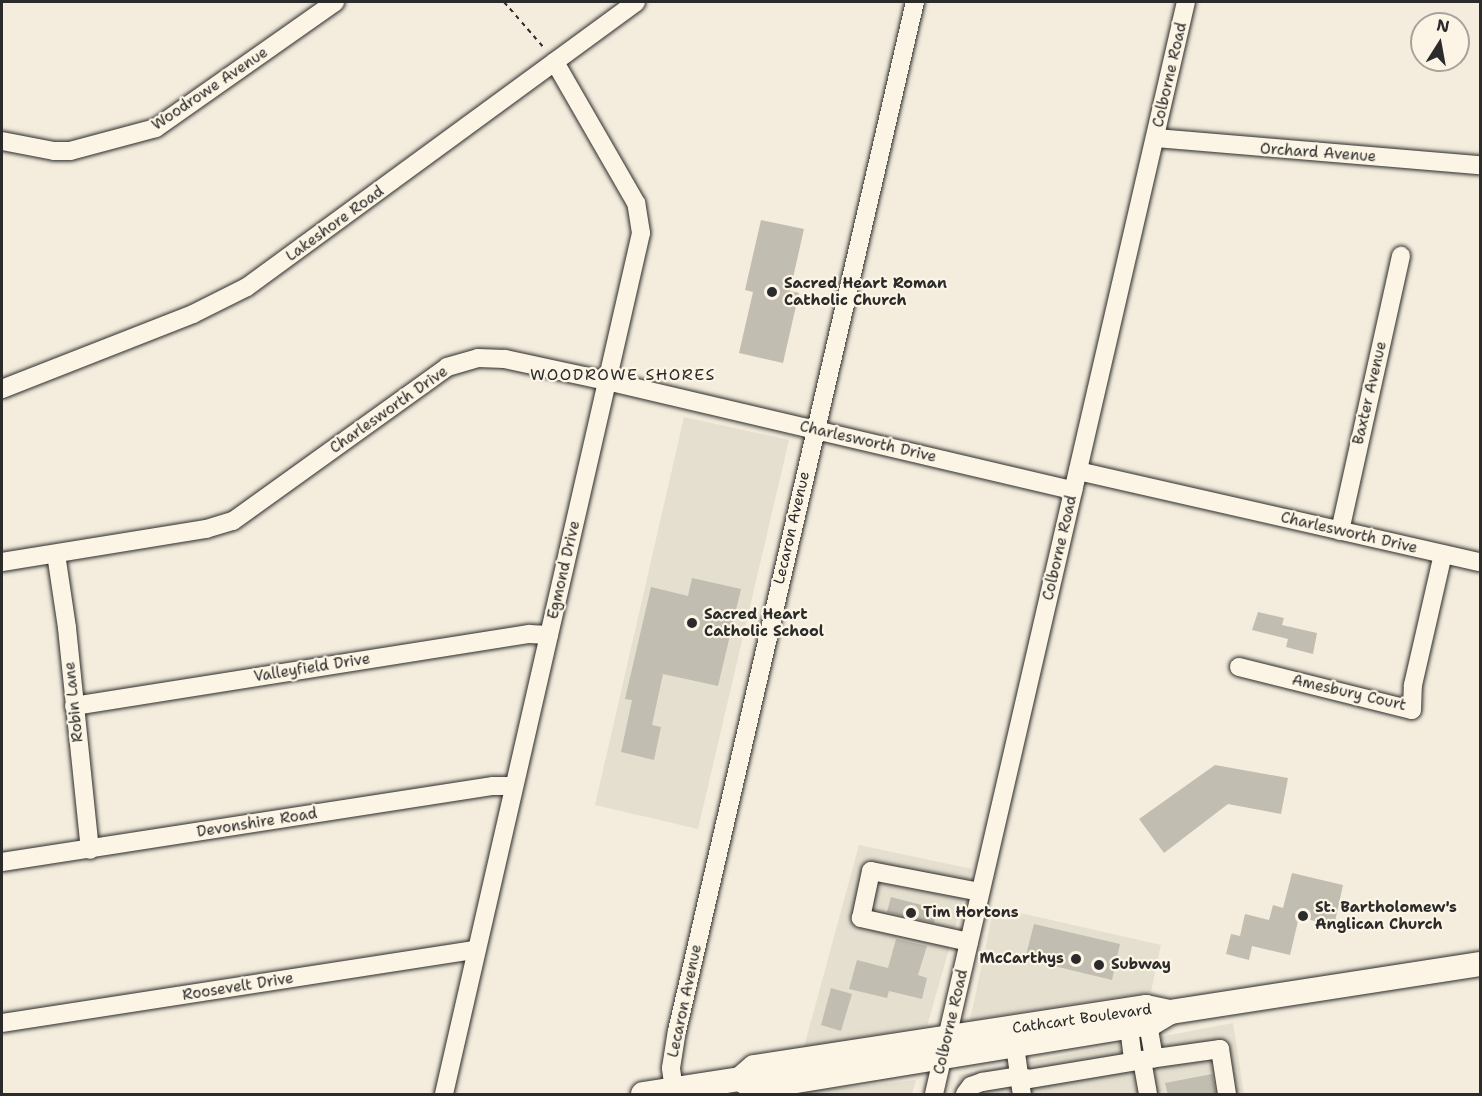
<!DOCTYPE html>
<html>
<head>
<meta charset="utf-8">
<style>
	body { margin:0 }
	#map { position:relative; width:1482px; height:1096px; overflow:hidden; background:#f4edde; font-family:"Shantell Sans",sans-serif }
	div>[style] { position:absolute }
	.built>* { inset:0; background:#e5dfd0 }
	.building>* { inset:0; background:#c2bdb1 }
	.path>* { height:2px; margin-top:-1px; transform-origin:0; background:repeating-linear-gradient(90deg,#2b2b2b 0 4.5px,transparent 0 9px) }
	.roads { filter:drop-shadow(0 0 2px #2b2b2b) drop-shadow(0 0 2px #2b2b2b) }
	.minor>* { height:18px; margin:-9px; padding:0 9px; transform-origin:9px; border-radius:9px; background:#fcf5e5 }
	.major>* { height:24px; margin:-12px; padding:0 12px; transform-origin:12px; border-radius:12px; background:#fcf5e5 }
	.dots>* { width:16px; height:16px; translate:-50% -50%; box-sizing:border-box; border:3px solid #fcf5e5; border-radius:50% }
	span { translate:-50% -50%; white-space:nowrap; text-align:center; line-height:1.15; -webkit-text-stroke:4.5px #fcf5e5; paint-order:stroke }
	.street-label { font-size:15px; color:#2b2b2b }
	.poi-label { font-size:15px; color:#2b2b2b; font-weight:700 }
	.left { translate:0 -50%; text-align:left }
	.right { translate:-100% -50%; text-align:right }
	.neighbourhood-label { font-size:16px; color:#2b2b2b; letter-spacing:1.5px }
	.frame { position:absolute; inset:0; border:3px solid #2b2b2b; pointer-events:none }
	.north { position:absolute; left:1410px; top:12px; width:60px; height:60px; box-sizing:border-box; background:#fcf5e5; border:2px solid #a8a49b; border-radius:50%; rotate:11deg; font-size:16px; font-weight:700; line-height:24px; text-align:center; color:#2b2b2b }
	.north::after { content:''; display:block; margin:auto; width:21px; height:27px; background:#2b2b2b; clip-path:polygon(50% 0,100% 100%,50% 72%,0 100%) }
</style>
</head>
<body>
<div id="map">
	<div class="built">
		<div style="clip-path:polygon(684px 417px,789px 440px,698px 829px,595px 805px)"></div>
		<div style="clip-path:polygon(859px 845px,972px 869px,927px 1026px,804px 1047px)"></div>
		<div style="clip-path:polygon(994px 907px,1161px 945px,1151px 992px,970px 1020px)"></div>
		<div style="clip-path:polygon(1233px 1023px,1244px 1094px,954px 1094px,959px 1075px)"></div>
		<div style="clip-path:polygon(916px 1080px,912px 1094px,785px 1094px)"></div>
	</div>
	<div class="building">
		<div style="clip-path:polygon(761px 220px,804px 229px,790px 291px,799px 293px,783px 363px,739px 353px,753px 292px,745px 290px)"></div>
		<div style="clip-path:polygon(692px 578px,741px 589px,718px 686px,663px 674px,652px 725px,661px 727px,654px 760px,621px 752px,632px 700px,625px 699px,651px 587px,688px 596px)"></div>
		<div style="clip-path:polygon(1258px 612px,1284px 618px,1282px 625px,1317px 633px,1313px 654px,1286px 647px,1288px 639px,1252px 630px)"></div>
		<div style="clip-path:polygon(1215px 765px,1288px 778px,1281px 814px,1228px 804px,1164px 853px,1139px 819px)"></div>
		<div style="clip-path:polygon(1292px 873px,1343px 885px,1334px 926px,1299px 917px,1290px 955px,1252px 946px,1249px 960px,1226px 954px,1231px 934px,1240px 936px,1245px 914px,1269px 920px,1273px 905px,1283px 908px)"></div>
		<div style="clip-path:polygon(891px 897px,937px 909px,934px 923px,887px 912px)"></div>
		<div style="clip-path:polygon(1034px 924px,1120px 944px,1112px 980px,1025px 959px)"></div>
		<div style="clip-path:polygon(896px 939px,927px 946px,918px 975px,927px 978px,922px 999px,889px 991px,887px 998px,849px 989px,857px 960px,888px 968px)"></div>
		<div style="clip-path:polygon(831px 988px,852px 994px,841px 1031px,821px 1025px)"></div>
		<div style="clip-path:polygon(1212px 1074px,1216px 1095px,1168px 1095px,1165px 1083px)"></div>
	</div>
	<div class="path">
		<div style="left:504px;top:2px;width:62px;rotate:48.9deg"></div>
	</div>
	<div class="roads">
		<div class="minor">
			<div style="left:1156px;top:138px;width:325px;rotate:4.8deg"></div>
			<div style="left:2px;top:141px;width:53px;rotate:10.9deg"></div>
			<div style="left:54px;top:151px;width:16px"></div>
			<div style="left:70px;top:151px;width:89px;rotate:-15deg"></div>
			<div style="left:156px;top:128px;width:219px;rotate:-35.1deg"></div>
			<div style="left:2px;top:389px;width:205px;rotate:-21.4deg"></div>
			<div style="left:193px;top:314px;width:60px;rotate:-26.6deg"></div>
			<div style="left:247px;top:287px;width:482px;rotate:-36.2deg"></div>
			<div style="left:1078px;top:471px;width:412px;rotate:12.8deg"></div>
			<div style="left:1340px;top:531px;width:282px;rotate:-77.5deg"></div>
			<div style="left:56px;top:554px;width:75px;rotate:81.5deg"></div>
			<div style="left:67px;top:628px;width:223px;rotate:84.1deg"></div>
			<div style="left:2px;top:562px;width:207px;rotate:-9.2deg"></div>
			<div style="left:206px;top:529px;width:28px;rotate:-17deg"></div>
			<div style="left:233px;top:521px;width:264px;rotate:-35.7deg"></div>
			<div style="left:447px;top:367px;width:32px;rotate:-16deg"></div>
			<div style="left:478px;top:358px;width:27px;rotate:2deg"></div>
			<div style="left:505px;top:359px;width:104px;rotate:12.2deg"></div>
			<div style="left:607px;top:381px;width:479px;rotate:13.2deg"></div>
			<div style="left:1239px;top:667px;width:178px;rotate:14deg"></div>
			<div style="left:1412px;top:710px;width:25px;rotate:-88deg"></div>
			<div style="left:1413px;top:685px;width:134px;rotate:-77.1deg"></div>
			<div style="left:74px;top:706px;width:461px;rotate:-9deg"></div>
			<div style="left:529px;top:634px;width:20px;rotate:3deg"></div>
			<div style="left:2px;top:862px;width:497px;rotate:-8.8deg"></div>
			<div style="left:493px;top:786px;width:20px"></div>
			<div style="left:969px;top:942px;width:111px;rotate:-167.5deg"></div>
			<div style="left:861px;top:918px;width:48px;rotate:-78deg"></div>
			<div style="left:871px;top:871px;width:111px;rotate:10.9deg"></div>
			<div style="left:2px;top:1023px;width:479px;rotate:-8.8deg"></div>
			<div style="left:1148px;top:1024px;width:35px;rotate:80deg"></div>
			<div style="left:1129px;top:1027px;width:34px;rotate:83deg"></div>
			<div style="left:1015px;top:1046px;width:30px;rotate:82deg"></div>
			<div style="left:1019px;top:1076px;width:10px;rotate:17deg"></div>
			<div style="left:1029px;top:1079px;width:115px;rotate:-9.5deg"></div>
			<div style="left:1142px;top:1060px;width:35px;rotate:80deg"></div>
			<div style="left:1142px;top:1060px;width:79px;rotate:-8deg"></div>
			<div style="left:1220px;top:1049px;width:46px;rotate:81.2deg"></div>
			<div style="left:674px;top:1090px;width:22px;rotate:-98deg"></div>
			<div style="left:671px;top:1068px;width:37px;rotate:-81deg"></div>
			<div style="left:677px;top:1031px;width:1056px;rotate:-76.98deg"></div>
			<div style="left:444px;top:1094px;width:883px;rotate:-77.11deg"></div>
			<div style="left:641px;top:233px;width:30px;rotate:-99deg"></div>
			<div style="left:636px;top:203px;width:163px;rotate:-119.9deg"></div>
			<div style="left:934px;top:1094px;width:1121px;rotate:-77.01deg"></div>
			<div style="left:965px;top:1094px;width:10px;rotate:-53deg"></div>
			<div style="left:971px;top:1086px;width:12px;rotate:-20deg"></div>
			<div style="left:982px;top:1082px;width:37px;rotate:-9deg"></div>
			<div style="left:1019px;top:1076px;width:18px;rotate:81deg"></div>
		</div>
		<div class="major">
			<div style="left:740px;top:1079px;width:18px;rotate:-41deg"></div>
			<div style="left:754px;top:1067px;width:397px;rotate:-8.7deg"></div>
			<div style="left:1146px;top:1007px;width:25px;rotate:12deg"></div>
			<div style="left:1170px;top:1012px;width:314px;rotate:-8.8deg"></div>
			<div style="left:740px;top:1079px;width:17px;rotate:33deg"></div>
			<div style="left:754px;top:1088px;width:403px;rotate:-9.3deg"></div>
			<div style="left:1152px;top:1023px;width:21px;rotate:-31deg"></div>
			<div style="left:643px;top:1094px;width:98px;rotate:-8.8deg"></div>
		</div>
	</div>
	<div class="dots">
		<div style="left:772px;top:292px;background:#2b2b2b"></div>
		<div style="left:692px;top:623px;background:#2b2b2b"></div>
		<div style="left:911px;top:913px;background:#2b2b2b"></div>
		<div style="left:1303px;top:916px;background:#2b2b2b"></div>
		<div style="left:1076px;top:959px;background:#2b2b2b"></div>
		<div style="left:1099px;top:965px;background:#2b2b2b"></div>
	</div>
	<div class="street-label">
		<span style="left:1170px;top:75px;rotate:-77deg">Colborne Road</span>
		<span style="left:210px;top:89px;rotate:-34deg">Woodrowe Avenue</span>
		<span style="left:1318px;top:153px;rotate:4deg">Orchard Avenue</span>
		<span style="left:335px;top:224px;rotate:-36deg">Lakeshore Road</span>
		<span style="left:1370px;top:393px;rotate:-77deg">Baxter Avenue</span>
		<span style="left:389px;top:410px;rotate:-35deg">Charlesworth Drive</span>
		<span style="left:868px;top:442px;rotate:13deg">Charlesworth Drive</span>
		<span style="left:792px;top:528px;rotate:-77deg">Lecaron Avenue</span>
		<span style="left:1349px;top:533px;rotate:13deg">Charlesworth Drive</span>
		<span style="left:1060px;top:548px;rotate:-77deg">Colborne Road</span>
		<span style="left:564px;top:570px;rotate:-77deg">Egmond Drive</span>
		<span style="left:312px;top:668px;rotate:-9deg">Valleyfield Drive</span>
		<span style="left:1349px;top:693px;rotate:13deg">Amesbury Court</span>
		<span style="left:74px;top:702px;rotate:-96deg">Robin Lane</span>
		<span style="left:257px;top:823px;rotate:-9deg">Devonshire Road</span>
		<span style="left:238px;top:987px;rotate:-9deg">Roosevelt Drive</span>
		<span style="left:685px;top:1001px;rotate:-78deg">Lecaron Avenue</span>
		<span style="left:1082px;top:1019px;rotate:-8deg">Cathcart Boulevard</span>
		<span style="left:951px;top:1022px;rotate:-77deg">Colborne Road</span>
	</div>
	<div class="poi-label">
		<span class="left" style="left:784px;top:292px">Sacred Heart Roman<br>Catholic Church</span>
		<span class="left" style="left:704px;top:623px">Sacred Heart<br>Catholic School</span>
		<span class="left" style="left:1315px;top:916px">St. Bartholomew's<br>Anglican Church</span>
		<span class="left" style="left:923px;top:913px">Tim Hortons</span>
		<span class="right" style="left:1064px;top:959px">McCarthys</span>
		<span class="left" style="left:1111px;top:965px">Subway</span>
	</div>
	<div class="neighbourhood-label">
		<span style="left:623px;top:375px">WOODROWE SHORES</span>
	</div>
	<div class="frame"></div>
	<div class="north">N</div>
</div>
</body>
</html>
